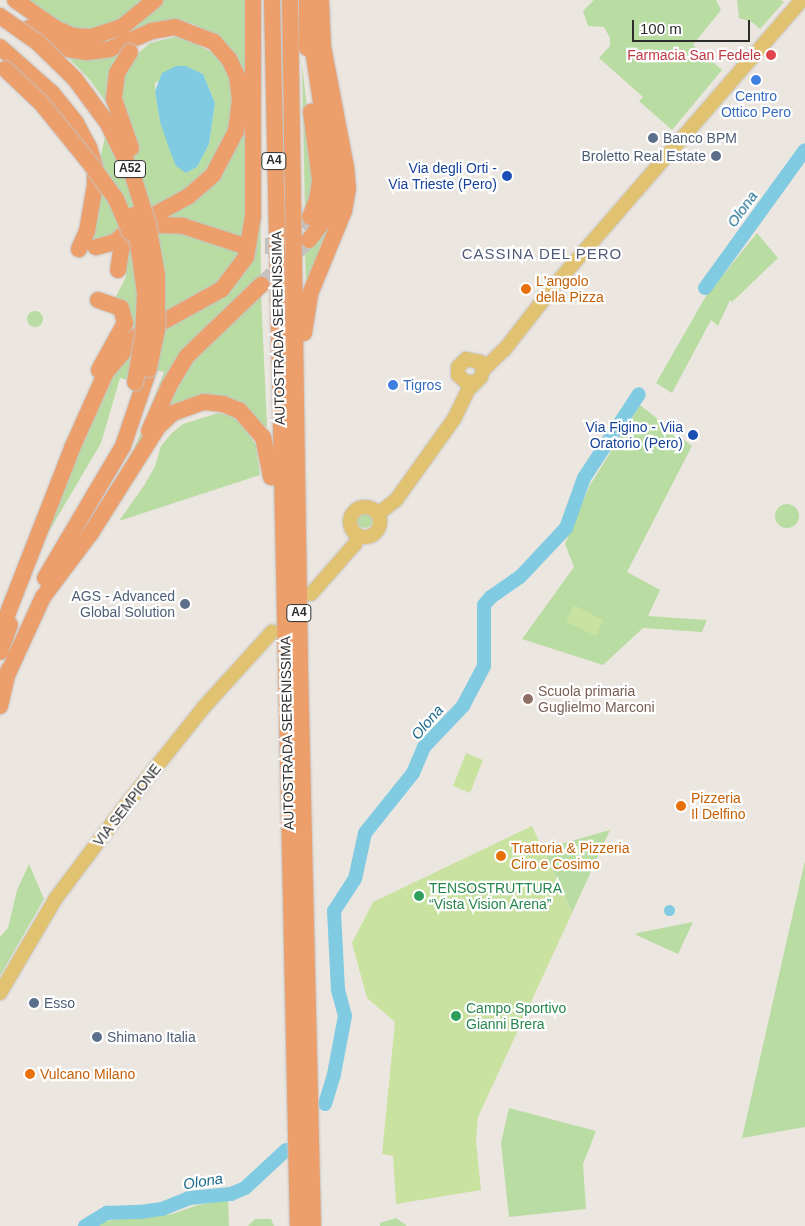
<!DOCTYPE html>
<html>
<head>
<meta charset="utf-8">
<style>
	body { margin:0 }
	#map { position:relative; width:805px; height:1226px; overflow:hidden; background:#ece6e0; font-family:Helvetica,sans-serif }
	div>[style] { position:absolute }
	.green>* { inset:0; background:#b9dca3 }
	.round { border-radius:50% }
	.pitch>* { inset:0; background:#c9e2a0 }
	.water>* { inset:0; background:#80cbe1 }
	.river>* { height:14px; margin:-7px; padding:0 7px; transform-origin:7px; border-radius:7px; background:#80cbe1 }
	.highway-tunnel>* { height:16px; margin-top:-8px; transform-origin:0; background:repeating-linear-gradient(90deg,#c6c1bc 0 16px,transparent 0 24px) }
	.roads { filter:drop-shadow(0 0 1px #c4c4c4) drop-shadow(0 0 1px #c4c4c4) }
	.major>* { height:14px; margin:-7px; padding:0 7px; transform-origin:7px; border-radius:7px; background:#e1c270 }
	.major>.ring { margin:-7px; padding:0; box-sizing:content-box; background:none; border:14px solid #e1c270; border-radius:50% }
	.highway>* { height:16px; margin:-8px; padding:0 8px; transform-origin:8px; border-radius:8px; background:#ec9e6b }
	.bridges { filter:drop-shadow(0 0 1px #c4c4c4) drop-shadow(0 0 1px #c4c4c4) }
	.highway-bridge>* { height:16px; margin:-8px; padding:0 8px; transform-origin:8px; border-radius:8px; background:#ec9e6b }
	.dots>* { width:14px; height:14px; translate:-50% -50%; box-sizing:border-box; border:2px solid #fff; border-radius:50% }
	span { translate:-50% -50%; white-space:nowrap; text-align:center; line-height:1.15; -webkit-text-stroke:4.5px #fff; paint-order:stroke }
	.shield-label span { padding:1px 4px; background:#fff; border:1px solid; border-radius:4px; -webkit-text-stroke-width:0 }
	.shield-label { font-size:12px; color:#2c2c2c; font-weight:700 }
	.health-label { font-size:14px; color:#be3a42 }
	.right { translate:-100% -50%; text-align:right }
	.shop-label { font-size:14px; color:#366cbe }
	.left { translate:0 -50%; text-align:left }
	.service-label { font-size:14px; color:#4e5e75 }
	.transit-label { font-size:14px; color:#164399 }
	.food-label { font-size:14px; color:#c56008 }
	.street-label { font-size:14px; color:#2c2c2c }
	.education-label { font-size:14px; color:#785e54 }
	.leisure-label { font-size:14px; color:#27864d }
	.water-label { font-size:15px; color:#1d6c8f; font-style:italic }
	.neighbourhood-label { font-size:15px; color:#515a78; letter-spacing:1px }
	.scale { position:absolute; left:632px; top:20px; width:118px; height:22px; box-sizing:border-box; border:2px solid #2c2c2c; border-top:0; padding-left:6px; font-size:15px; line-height:18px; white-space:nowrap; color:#2c2c2c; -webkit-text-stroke:4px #fff; paint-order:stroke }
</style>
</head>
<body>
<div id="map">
	<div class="green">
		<div style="clip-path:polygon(23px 0,145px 0,123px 18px,98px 31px,74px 31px)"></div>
		<div style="clip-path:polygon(161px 0,246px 0,248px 106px,245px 240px,163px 217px,222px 175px,243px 132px,246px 114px,212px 33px,193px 24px,173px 21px,103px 45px,79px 40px)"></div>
		<div style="clip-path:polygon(594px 0,716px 0,721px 10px,693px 45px,722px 70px,672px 130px,639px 101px,643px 97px,599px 58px,610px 46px,610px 38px,604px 27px,588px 26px,583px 11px)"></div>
		<div style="clip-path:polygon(737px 0,781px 0,784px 2px,760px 29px,752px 22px,739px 18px)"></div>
		<div style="clip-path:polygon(evenodd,175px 37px,188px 39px,218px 56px,230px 77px,233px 94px,230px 126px,212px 165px,192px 186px,122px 231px,100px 241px,89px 239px,99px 164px,111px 109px,90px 80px,65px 54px,125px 49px,134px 57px,150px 43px,175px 37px,186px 66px,203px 74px,215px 103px,209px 144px,197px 167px,186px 173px,160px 122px,155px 91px,155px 83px,186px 66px)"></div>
		<div style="clip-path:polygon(302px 64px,315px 179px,305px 213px)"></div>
		<div style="clip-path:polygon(260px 168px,261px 278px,158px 397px,140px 443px,117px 482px,137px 442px,164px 372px,144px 368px,140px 383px,120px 378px,101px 443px,41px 545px,50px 516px,120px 361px,237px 278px)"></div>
		<div style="clip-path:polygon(329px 227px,306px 284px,305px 253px)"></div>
		<div style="clip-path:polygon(178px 232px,240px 252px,223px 280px,137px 331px,115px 298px,126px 277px,125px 257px,142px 234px)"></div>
		<div style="clip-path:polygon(757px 233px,778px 258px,732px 302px,730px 300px,718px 326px,711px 320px,672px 393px,656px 383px,706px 296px)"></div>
		<div style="clip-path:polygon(261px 294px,267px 426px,263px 429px,241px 407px,166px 408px,193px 361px)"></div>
		<div class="round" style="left:27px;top:311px;width:16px;height:16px"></div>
		<div style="clip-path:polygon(640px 405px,692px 446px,627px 572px,660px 590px,648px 616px,707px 620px,702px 632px,643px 628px,603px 665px,522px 639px,574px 567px,565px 544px,590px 485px)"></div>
		<div style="clip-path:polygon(218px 413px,232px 416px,244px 426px,256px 445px,260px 475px,119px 521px,145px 484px,155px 466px,161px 446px,172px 433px,183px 424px)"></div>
		<div class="round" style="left:775px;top:504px;width:24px;height:24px"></div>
		<div class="round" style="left:357px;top:512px;width:16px;height:16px"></div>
		<div style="clip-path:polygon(610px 830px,572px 913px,543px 849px)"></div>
		<div style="clip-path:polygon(805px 861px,805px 1127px,742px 1138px,795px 904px)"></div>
		<div style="clip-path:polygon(29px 864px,44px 899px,0 976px,0 937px,8px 928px,17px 890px)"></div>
		<div style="clip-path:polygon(693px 922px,678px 954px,636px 935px,637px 933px)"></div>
		<div style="clip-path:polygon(509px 1108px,596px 1131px,583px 1164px,586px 1209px,509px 1217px,501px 1143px)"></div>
		<div style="clip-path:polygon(228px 1200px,229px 1226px,96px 1226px,104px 1221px,172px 1214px,198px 1205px)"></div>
		<div style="clip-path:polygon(396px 1218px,407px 1226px,380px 1226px,380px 1223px)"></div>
		<div style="clip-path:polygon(255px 1219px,271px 1219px,274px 1226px,248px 1226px)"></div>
	</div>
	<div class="pitch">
		<div style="clip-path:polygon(574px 605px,603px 620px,596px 636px,566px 622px)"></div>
		<div style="clip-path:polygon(466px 753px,483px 760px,470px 793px,453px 786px)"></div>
		<div style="clip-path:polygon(532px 826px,572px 913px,478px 1117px,476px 1141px,481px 1190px,396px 1204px,393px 1156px,382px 1154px,395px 1022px,367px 998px,352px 943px,373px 902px)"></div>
	</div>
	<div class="water">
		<div style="clip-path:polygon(176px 66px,186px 66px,203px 74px,215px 103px,209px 144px,197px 167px,186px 173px,176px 166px,170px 151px,160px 122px,155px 91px,162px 73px)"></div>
		<div class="round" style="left:663.5px;top:904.5px;width:11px;height:11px"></div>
	</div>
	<div class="river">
		<div style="left:705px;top:288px;width:170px;rotate:-54.1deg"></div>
		<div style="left:325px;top:1104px;width:31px;rotate:-73deg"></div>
		<div style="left:334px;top:1074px;width:59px;rotate:-79.3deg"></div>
		<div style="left:345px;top:1016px;width:27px;rotate:-105deg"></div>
		<div style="left:338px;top:990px;width:79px;rotate:-92.9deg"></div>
		<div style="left:334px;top:911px;width:38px;rotate:-57deg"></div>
		<div style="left:355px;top:879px;width:47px;rotate:-77.7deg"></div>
		<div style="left:365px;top:833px;width:77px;rotate:-51.3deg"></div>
		<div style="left:413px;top:773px;width:28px;rotate:-67deg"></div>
		<div style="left:424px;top:747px;width:57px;rotate:-46.4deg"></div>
		<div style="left:463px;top:706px;width:45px;rotate:-62.3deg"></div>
		<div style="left:484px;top:666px;width:61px;rotate:-90deg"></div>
		<div style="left:484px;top:605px;width:11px;rotate:-49deg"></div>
		<div style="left:491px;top:597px;width:35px;rotate:-35deg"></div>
		<div style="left:520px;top:577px;width:67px;rotate:-46.8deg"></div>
		<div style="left:566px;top:528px;width:53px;rotate:-70.2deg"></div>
		<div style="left:584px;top:478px;width:100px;rotate:-56.8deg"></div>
		<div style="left:85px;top:1226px;width:26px;rotate:-31deg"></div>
		<div style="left:107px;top:1213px;width:33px;rotate:-2deg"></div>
		<div style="left:140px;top:1212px;width:22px;rotate:-8deg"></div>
		<div style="left:162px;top:1209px;width:29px;rotate:-22deg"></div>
		<div style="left:189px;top:1198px;width:42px;rotate:-5.4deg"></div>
		<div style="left:231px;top:1194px;width:15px;rotate:-23deg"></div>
		<div style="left:245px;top:1188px;width:56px;rotate:-42.8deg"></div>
	</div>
	<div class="highway-tunnel">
		<div style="left:241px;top:245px;width:28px;rotate:2deg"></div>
		<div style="left:269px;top:246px;width:15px;rotate:-11deg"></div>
		<div style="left:284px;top:243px;width:37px;rotate:-45deg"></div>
		<div style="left:261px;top:285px;width:66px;rotate:-43.2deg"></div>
	</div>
	<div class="roads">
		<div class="major">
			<div style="left:483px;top:370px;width:30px;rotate:-44deg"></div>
			<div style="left:505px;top:349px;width:80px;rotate:-52.1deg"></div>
			<div style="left:554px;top:286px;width:379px;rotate:-49.1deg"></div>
			<div class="ring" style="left:350px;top:507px;width:16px;height:16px"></div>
			<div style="left:378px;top:514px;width:23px;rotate:-38deg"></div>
			<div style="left:396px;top:500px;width:100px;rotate:-54.4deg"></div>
			<div style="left:454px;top:419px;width:32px;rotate:-64deg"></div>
			<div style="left:468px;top:390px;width:18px;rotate:-45deg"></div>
			<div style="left:481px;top:377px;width:7px;rotate:-74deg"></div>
			<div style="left:483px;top:370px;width:9px;rotate:-111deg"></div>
			<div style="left:480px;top:362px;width:14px;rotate:-168deg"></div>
			<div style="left:466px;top:359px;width:11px;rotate:135deg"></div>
			<div style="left:458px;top:367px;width:8px;rotate:90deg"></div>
			<div style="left:458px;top:375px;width:11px;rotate:41deg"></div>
			<div style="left:466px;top:382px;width:9px"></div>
			<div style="left:311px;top:594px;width:67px;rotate:-48.7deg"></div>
			<div style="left:355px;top:544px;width:9px;rotate:-72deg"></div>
			<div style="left:0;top:993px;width:110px;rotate:-59.5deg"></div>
			<div style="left:56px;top:898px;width:110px;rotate:-53.1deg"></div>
			<div style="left:122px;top:810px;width:130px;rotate:-51.5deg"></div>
			<div style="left:203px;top:708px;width:103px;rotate:-47.8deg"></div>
		</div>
		<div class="highway">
			<div style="left:15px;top:0;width:49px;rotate:35deg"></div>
			<div style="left:55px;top:28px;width:20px;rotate:24deg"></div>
			<div style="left:73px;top:36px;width:18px;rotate:3deg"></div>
			<div style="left:91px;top:37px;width:33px;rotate:-18deg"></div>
			<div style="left:122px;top:27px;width:43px;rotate:-39.3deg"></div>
			<div style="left:272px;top:0;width:1226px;rotate:88.79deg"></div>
			<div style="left:290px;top:0;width:669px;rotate:89.14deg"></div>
			<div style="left:300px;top:669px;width:557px;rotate:88.66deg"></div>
			<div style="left:307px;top:0;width:48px;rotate:90deg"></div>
			<div style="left:29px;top:28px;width:38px;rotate:32deg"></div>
			<div style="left:61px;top:48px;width:26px;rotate:9deg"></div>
			<div style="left:87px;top:52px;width:23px;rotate:-7deg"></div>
			<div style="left:110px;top:49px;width:46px;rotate:-23.2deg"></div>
			<div style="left:152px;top:31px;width:23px;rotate:-10deg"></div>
			<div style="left:175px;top:27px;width:42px;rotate:21deg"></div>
			<div style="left:214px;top:42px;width:23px;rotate:49deg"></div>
			<div style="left:229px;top:59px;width:19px;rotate:65deg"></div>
			<div style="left:237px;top:76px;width:23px;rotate:83deg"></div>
			<div style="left:240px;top:99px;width:32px;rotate:97deg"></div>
			<div style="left:236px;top:131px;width:50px;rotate:117.6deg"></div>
			<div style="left:213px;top:175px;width:32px;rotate:139deg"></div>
			<div style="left:189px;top:196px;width:65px;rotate:151.5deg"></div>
			<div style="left:132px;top:227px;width:23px;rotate:139deg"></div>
			<div style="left:115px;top:242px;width:20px;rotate:165deg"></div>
			<div style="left:0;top:47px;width:69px;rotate:41.5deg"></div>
			<div style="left:52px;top:93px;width:38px;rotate:51deg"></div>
			<div style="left:76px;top:123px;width:27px;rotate:62deg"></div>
			<div style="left:89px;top:147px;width:21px;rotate:73deg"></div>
			<div style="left:95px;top:167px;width:18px;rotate:90deg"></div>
			<div style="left:95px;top:185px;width:47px;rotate:99.9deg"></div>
			<div style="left:87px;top:231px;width:20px;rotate:114deg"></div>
			<div style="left:310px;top:217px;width:18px;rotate:-68deg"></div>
			<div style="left:317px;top:200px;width:20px;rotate:-81deg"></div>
			<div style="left:320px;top:180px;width:69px;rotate:-97.5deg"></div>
			<div style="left:140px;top:229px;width:20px;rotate:-11deg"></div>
			<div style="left:160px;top:225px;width:23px;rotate:2deg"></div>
			<div style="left:183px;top:226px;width:61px;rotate:18.1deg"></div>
			<div style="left:309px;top:240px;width:26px;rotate:-53deg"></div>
			<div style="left:325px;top:219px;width:33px;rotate:-74deg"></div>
			<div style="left:334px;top:187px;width:153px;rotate:-98.7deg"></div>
			<div style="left:118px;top:270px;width:20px;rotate:-81deg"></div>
			<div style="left:121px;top:250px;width:20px;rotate:-57deg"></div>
			<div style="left:98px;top:300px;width:24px;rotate:19deg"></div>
			<div style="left:121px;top:308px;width:16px;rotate:75deg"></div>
			<div style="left:125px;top:323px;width:54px;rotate:119deg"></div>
			<div style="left:304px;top:333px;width:39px;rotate:-81deg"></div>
			<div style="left:310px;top:294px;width:90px;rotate:-67.7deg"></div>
			<div style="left:344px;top:211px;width:22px;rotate:-80deg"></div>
			<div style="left:348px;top:189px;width:22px;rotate:-95deg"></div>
			<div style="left:346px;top:167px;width:123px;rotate:-100.8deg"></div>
			<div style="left:323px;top:46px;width:46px;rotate:-92.5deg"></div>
			<div style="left:149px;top:431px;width:49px;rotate:-66deg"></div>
			<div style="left:169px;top:386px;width:35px;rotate:-59deg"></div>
			<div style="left:187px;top:356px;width:103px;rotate:-43.8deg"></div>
			<div style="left:45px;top:578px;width:153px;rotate:-59.4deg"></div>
			<div style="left:123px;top:446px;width:81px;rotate:-71.3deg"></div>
			<div style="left:0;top:633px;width:199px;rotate:-68.7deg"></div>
			<div style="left:72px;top:448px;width:83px;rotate:-65.9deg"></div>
			<div style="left:106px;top:372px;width:48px;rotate:-49.3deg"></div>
			<div style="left:137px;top:336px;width:97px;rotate:-28.9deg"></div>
			<div style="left:222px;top:289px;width:40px;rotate:-53deg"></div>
			<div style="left:246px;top:257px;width:42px;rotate:-80.3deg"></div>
			<div style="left:253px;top:216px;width:216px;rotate:-90deg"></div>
			<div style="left:0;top:652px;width:29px;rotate:-70deg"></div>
			<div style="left:5px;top:680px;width:91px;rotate:-65.4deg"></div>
			<div style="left:43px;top:597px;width:80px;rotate:-53.1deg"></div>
			<div style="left:91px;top:533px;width:125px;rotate:-57.7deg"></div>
			<div style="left:158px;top:427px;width:21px;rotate:-43deg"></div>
			<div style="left:173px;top:413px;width:33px;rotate:-20deg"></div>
			<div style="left:204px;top:402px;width:19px;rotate:6deg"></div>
			<div style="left:223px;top:404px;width:18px;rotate:22deg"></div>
			<div style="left:240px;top:411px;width:35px;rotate:49deg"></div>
			<div style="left:263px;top:437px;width:41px;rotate:78.7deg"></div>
			<div style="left:0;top:706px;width:37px;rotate:-77deg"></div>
		</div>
	</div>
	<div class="bridges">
		<div class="highway-bridge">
			<div style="left:0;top:16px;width:45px;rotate:35.1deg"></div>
			<div style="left:37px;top:42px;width:53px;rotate:44.2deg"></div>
			<div style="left:75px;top:79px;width:56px;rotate:53.7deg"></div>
			<div style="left:108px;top:124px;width:55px;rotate:63.9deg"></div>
			<div style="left:132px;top:173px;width:53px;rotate:72.6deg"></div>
			<div style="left:148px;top:224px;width:52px;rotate:80deg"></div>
			<div style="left:157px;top:275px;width:55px;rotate:90deg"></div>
			<div style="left:157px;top:330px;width:40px;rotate:102deg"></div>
			<div style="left:130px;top:52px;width:25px;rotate:122deg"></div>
			<div style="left:117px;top:73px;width:26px;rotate:97deg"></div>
			<div style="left:114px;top:99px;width:52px;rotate:70.9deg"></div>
			<div style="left:5px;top:69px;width:50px;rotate:43.4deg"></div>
			<div style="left:41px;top:103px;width:81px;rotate:51deg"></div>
			<div style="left:92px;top:166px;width:41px;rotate:54deg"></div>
			<div style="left:116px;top:199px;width:36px;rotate:67deg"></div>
			<div style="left:134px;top:215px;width:79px;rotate:82deg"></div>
			<div style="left:145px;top:293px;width:44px;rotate:92.6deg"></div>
			<div style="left:143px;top:337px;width:46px;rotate:100.1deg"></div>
		</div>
	</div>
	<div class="dots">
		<div style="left:771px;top:55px;background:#e0444e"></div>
		<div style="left:756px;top:80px;background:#3f7fe0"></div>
		<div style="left:653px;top:138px;background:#5c6f8a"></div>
		<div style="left:716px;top:156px;background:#5c6f8a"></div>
		<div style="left:507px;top:176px;background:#1a4fb4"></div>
		<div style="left:526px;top:289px;background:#e8710a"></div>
		<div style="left:393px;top:385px;background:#3f7fe0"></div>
		<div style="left:693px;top:435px;background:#1a4fb4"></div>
		<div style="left:185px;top:604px;background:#5c6f8a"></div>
		<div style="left:528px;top:699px;background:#8d6e63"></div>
		<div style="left:681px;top:806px;background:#e8710a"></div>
		<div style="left:501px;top:856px;background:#e8710a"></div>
		<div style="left:419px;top:896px;background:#2e9e5b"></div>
		<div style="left:34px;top:1003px;background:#5c6f8a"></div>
		<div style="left:456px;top:1016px;background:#2e9e5b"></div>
		<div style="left:97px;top:1037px;background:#5c6f8a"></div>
		<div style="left:30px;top:1074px;background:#e8710a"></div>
	</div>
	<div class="shield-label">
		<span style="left:274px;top:161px">A4</span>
		<span style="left:130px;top:169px">A52</span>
		<span style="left:299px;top:613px">A4</span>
	</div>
	<div class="health-label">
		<span class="right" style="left:761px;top:55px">Farmacia San Fedele</span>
	</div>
	<div class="shop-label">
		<span style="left:756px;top:104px">Centro<br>Ottico Pero</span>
		<span class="left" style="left:403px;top:385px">Tigros</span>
	</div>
	<div class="service-label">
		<span class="left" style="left:663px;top:138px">Banco BPM</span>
		<span class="right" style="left:706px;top:156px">Broletto Real Estate</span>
		<span class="right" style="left:175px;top:604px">AGS - Advanced<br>Global Solution</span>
		<span class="left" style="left:44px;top:1003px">Esso</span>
		<span class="left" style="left:107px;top:1037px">Shimano Italia</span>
	</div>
	<div class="transit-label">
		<span class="right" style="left:497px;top:176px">Via degli Orti -<br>Via Trieste (Pero)</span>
		<span class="right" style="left:683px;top:435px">Via Figino - Viia<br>Oratorio (Pero)</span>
	</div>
	<div class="food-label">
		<span class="left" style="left:536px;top:289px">L'angolo<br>della Pizza</span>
		<span class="left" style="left:691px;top:806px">Pizzeria<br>Il Delfino</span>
		<span class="left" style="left:511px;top:856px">Trattoria &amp; Pizzeria<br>Ciro e Cosimo</span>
		<span class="left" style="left:40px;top:1074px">Vulcano Milano</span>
	</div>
	<div class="street-label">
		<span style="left:278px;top:328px;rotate:-91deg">AUTOSTRADA SERENISSIMA</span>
		<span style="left:287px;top:733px;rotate:-91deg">AUTOSTRADA SERENISSIMA</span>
		<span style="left:127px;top:805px;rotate:-52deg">VIA SEMPIONE</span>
	</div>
	<div class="education-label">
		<span class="left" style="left:538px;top:699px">Scuola primaria<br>Guglielmo Marconi</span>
	</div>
	<div class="leisure-label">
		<span class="left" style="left:429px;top:896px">TENSOSTRUTTURA<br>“Vista Vision Arena”</span>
		<span class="left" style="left:466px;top:1016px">Campo Sportivo<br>Gianni Brera</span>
	</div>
	<div class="water-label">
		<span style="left:742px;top:209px;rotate:-54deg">Olona</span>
		<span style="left:427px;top:722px;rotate:-49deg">Olona</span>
		<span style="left:203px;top:1181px;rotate:-9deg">Olona</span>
	</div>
	<div class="neighbourhood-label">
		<span style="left:542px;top:254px">CASSINA DEL PERO</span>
	</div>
	<div class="scale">100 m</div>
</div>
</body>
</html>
